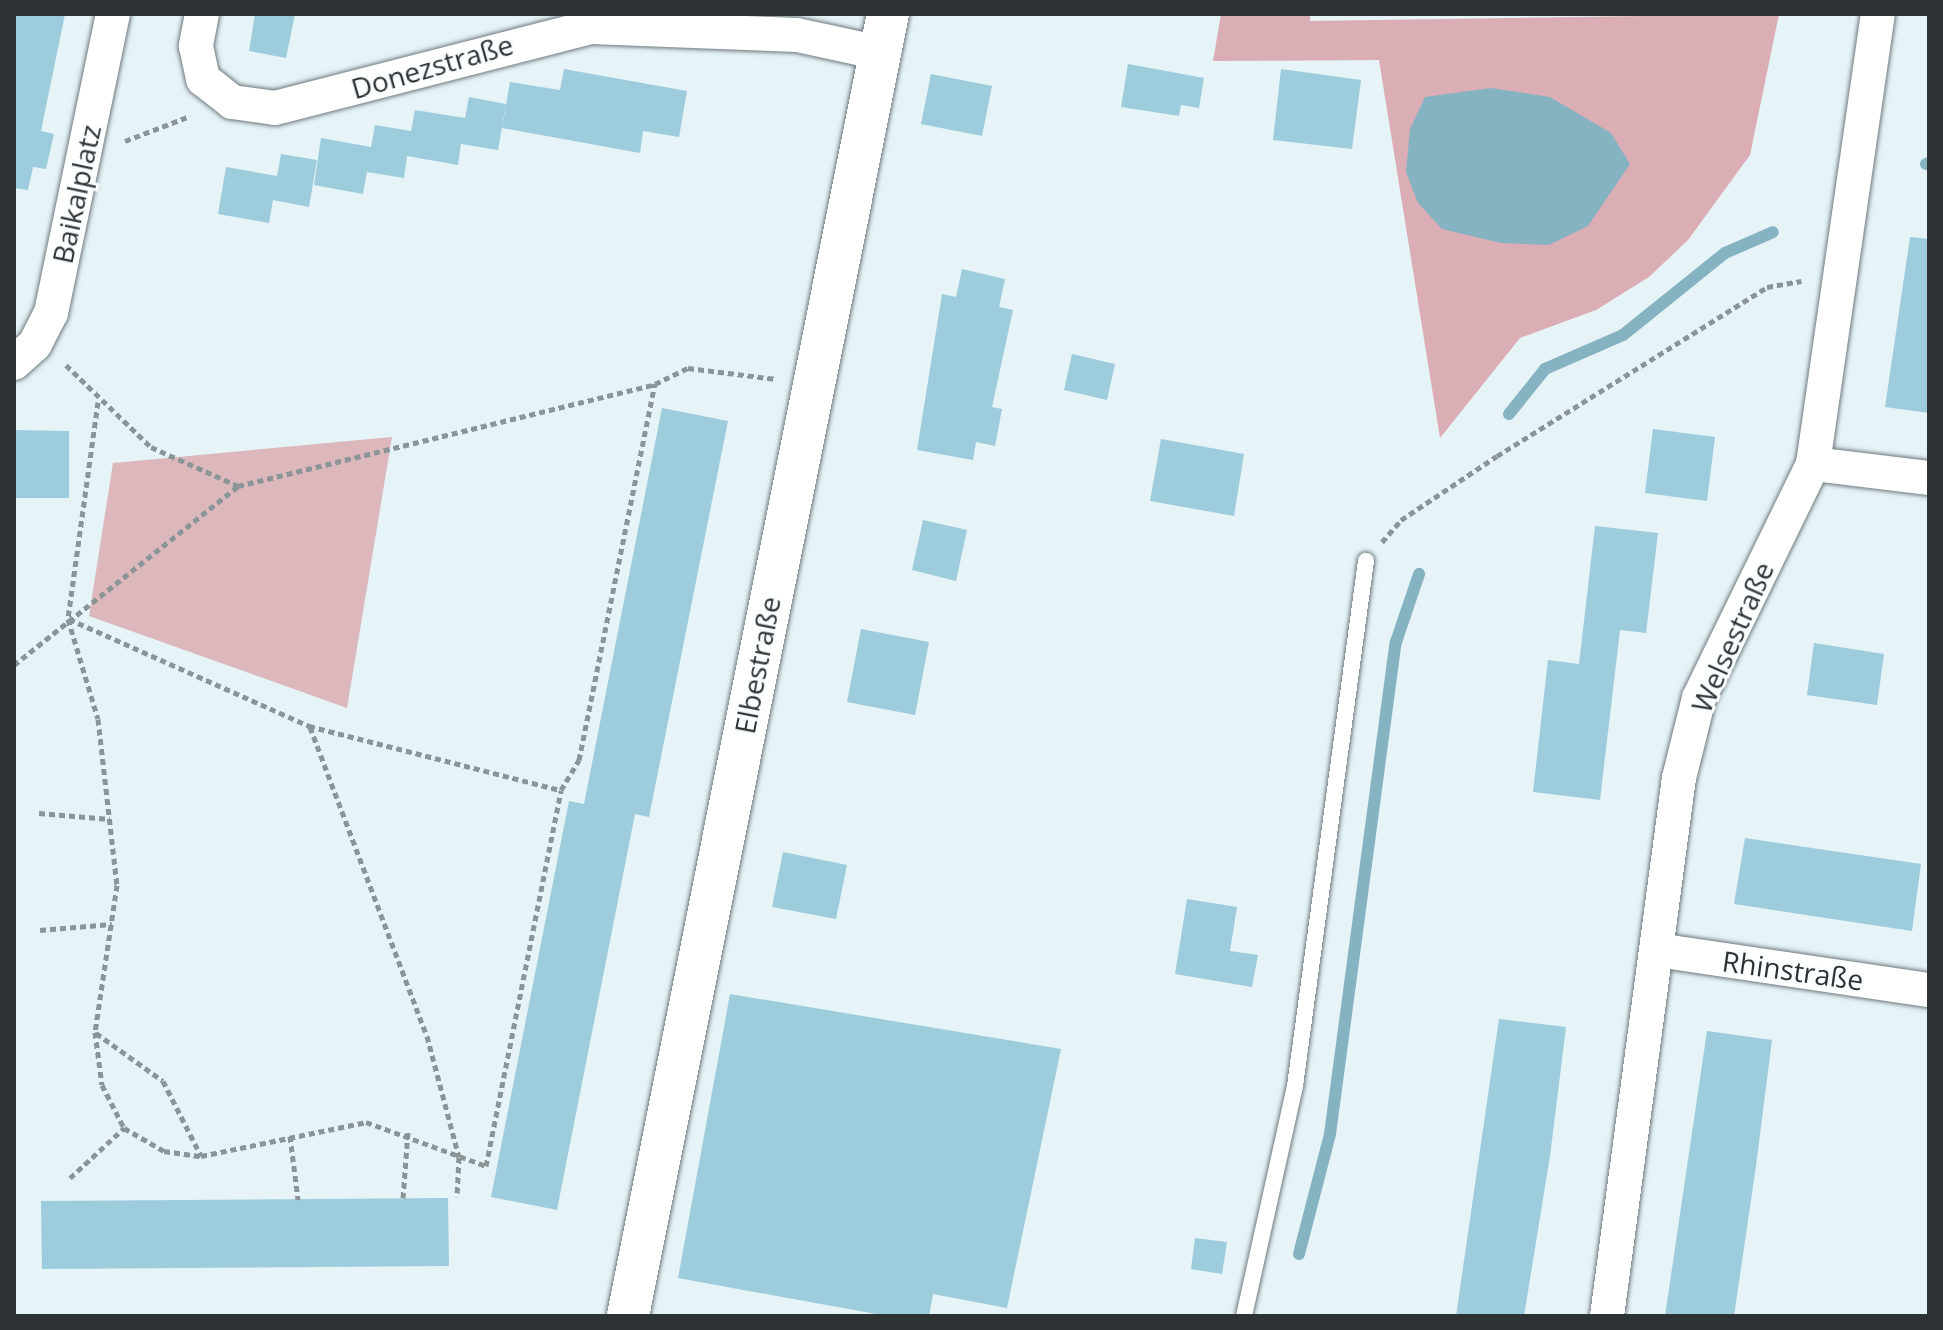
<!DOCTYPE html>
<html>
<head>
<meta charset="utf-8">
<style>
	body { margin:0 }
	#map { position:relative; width:1943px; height:1330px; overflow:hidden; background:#e6f3f7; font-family:"Open Sans",sans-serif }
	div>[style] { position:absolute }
	.green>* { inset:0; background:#dcb8bd }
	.forest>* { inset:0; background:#dbadb4 }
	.water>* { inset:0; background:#85b3c2 }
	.stream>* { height:12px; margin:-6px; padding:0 6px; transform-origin:6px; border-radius:6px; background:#85b3c2 }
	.building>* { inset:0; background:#9dccdc }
	.path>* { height:5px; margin-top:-2.5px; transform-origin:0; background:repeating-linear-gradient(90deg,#8b9497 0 6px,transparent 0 10px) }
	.roads { filter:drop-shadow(0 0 2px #6f7a7e) drop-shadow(0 0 2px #6f7a7e) }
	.service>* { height:16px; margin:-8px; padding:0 8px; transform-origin:8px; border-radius:8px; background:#fff }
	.minor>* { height:34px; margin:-17px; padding:0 17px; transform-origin:17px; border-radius:17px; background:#fff }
	.tertiary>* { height:42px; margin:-21px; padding:0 21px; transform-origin:21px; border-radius:21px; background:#fff }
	span { translate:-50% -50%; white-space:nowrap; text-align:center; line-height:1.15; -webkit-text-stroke:6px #fbfeff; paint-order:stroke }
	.street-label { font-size:28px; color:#2d3234 }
	.frame { position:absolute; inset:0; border:16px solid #2d3234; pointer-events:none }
</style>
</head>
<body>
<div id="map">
	<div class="green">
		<div style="clip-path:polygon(392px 437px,347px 708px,89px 616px,113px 463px)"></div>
	</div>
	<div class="forest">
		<div style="clip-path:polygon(1221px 14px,1310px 14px,1310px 21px,1779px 14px,1750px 155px,1688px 240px,1649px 277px,1596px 310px,1520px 338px,1440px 438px,1379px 60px,1213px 61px)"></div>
	</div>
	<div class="water">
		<div style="clip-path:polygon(1491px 88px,1550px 97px,1611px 133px,1630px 164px,1588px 226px,1549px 245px,1501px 243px,1442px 229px,1418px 203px,1406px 172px,1410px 129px,1425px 97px)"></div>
	</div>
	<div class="stream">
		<div style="left:1926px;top:164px;width:3px;rotate:-18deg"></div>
		<div style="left:1509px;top:414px;width:58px;rotate:-51.3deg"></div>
		<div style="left:1545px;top:369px;width:85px;rotate:-23.6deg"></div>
		<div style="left:1623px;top:335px;width:131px;rotate:-38.8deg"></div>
		<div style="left:1725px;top:253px;width:52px;rotate:-23.6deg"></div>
		<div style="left:1299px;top:1254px;width:124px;rotate:-75.5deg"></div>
		<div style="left:1330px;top:1134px;width:496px;rotate:-82.4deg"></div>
		<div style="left:1396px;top:642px;width:72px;rotate:-71.3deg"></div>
	</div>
	<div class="building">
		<div style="clip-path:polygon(14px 14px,65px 14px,41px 131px,54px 134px,46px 169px,33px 167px,28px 190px,14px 188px)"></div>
		<div style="clip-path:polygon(255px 14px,295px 14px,286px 58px,249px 51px)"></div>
		<div style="clip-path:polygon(1128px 64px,1204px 78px,1199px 108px,1181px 105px,1179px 116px,1121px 107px)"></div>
		<div style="clip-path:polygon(564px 69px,687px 91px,679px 137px,643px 131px,640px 153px,502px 128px,510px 82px,560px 90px)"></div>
		<div style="clip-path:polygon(1281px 69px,1361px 80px,1352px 149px,1273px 140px)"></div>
		<div style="clip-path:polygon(931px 74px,992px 86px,982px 136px,921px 124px)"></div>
		<div style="clip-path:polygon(469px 97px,506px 104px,498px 150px,461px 144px,458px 165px,407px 156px,404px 178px,367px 172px,363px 194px,314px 185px,321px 138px,371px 147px,375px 125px,411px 131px,415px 110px,465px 118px)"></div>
		<div style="clip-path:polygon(281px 154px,317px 160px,309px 207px,273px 200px,269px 223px,218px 214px,226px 167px,277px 176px)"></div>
		<div style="clip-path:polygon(1910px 237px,1929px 239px,1929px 413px,1885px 407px)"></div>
		<div style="clip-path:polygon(962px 269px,1005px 279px,999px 307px,1013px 310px,992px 407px,1002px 409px,995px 446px,976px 442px,973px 460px,917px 450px,942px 294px,956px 297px)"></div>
		<div style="clip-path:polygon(1072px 354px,1115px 364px,1107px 400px,1064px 390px)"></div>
		<div style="clip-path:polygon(662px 408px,728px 421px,649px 817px,635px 814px,557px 1210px,491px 1197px,569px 801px,584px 804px)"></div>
		<div style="clip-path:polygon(1653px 429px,1715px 437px,1707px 501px,1645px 493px)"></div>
		<div style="clip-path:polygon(14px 430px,69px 431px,69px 498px,14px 498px)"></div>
		<div style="clip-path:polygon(1161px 439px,1244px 454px,1234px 516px,1150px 501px)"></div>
		<div style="clip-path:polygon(923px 520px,967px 530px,956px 581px,912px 570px)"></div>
		<div style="clip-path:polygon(1595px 526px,1658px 533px,1646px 633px,1620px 630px,1600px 800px,1533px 792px,1548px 660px,1579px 664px)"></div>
		<div style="clip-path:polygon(861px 629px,929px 642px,915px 715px,847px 702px)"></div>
		<div style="clip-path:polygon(1814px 643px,1884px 654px,1877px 705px,1807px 695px)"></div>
		<div style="clip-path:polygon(1745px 838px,1921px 864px,1912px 931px,1734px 904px)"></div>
		<div style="clip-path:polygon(783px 852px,847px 865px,836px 919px,772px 907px)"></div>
		<div style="clip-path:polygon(1187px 899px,1237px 907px,1230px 951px,1258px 955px,1252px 987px,1175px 974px)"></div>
		<div style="clip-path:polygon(730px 994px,1061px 1049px,1007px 1308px,933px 1294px,929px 1316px,887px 1316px,678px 1278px)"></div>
		<div style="clip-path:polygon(1499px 1019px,1566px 1027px,1550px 1156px,1524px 1316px,1456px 1316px)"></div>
		<div style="clip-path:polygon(1707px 1031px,1772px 1040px,1756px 1166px,1734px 1316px,1665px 1316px)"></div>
		<div style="clip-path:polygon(448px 1198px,449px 1266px,42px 1269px,41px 1201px)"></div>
		<div style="clip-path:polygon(1195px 1238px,1227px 1242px,1222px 1274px,1191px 1269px)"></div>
	</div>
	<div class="path">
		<div style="left:125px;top:141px;width:70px;rotate:-21deg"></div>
		<div style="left:66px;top:365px;width:118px;rotate:44deg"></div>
		<div style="left:151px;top:447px;width:95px;rotate:24.1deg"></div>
		<div style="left:98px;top:402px;width:219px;rotate:97.9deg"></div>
		<div style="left:68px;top:619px;width:104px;rotate:73.3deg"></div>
		<div style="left:98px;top:719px;width:167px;rotate:83.5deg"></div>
		<div style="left:117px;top:885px;width:149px;rotate:98.5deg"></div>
		<div style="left:95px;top:1032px;width:53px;rotate:82.5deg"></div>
		<div style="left:102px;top:1085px;width:48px;rotate:62.9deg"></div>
		<div style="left:124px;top:1128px;width:46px;rotate:29.9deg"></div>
		<div style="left:164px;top:1151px;width:37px;rotate:8deg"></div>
		<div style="left:201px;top:1156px;width:168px;rotate:-11.6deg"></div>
		<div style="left:366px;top:1122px;width:128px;rotate:20.1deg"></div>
		<div style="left:486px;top:1166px;width:383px;rotate:-78.7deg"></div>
		<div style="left:561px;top:790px;width:35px;rotate:-59deg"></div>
		<div style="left:579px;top:760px;width:384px;rotate:-78.6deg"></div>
		<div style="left:1382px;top:542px;width:29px;rotate:-49deg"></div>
		<div style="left:1401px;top:520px;width:115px;rotate:-33.7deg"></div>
		<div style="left:1497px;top:456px;width:319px;rotate:-32deg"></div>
		<div style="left:1767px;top:287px;width:35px;rotate:-10deg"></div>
		<div style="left:69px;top:619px;width:263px;rotate:24deg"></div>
		<div style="left:309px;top:726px;width:260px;rotate:14.3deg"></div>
		<div style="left:14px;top:665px;width:287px;rotate:-38.6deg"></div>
		<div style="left:238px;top:486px;width:429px;rotate:-13.7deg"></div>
		<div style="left:655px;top:384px;width:37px;rotate:-26deg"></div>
		<div style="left:688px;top:368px;width:89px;rotate:7.1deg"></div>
		<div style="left:310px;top:727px;width:330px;rotate:69.3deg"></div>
		<div style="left:427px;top:1036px;width:125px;rotate:75.2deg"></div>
		<div style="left:459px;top:1157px;width:40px;rotate:92.9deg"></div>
		<div style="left:39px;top:813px;width:71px;rotate:4.8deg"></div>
		<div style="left:40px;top:930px;width:72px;rotate:-4.8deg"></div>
		<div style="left:96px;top:1033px;width:82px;rotate:35.6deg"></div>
		<div style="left:163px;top:1081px;width:84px;rotate:63.1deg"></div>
		<div style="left:290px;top:1136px;width:64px;rotate:82.8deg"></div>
		<div style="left:70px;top:1178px;width:74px;rotate:-42.8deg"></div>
		<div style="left:403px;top:1198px;width:66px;rotate:-85.7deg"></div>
	</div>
	<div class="roads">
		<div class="service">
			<div style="left:1244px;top:1316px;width:236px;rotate:-77.5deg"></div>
			<div style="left:1295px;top:1086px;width:530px;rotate:-82.3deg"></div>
		</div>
		<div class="minor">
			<div style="left:202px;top:14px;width:33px;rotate:101deg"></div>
			<div style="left:196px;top:46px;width:34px;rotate:78deg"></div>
			<div style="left:203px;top:79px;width:37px;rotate:38deg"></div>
			<div style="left:232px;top:102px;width:43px;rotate:7.9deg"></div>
			<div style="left:275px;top:108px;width:326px;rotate:-14.4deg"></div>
			<div style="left:591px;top:27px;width:206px;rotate:2.2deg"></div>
			<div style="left:797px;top:35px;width:85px;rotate:12.2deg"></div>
			<div style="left:14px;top:363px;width:28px;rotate:-42deg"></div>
			<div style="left:35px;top:344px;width:35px;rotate:-63deg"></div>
			<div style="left:51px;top:313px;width:305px;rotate:-78.3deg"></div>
			<div style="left:1813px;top:464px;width:117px;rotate:6.9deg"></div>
			<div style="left:1657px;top:950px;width:275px;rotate:8.4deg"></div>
			<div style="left:1607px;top:1316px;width:543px;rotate:-82.38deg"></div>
			<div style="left:1679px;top:778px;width:82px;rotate:-76deg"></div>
			<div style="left:1699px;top:698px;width:260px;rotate:-64deg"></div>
			<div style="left:1813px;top:464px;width:455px;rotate:-81.8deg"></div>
		</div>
		<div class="tertiary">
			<div style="left:628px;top:1316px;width:1328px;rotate:-78.71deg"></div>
		</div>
	</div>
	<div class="street-label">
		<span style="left:432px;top:66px;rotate:-16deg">Donezstraße</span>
		<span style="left:76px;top:194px;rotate:-78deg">Baikalplatz</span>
		<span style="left:1732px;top:637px;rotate:-66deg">Welsestraße</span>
		<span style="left:757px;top:665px;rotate:-79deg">Elbestraße</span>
		<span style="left:1793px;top:970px;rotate:8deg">Rhinstraße</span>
	</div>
	<div class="frame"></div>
</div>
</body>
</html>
